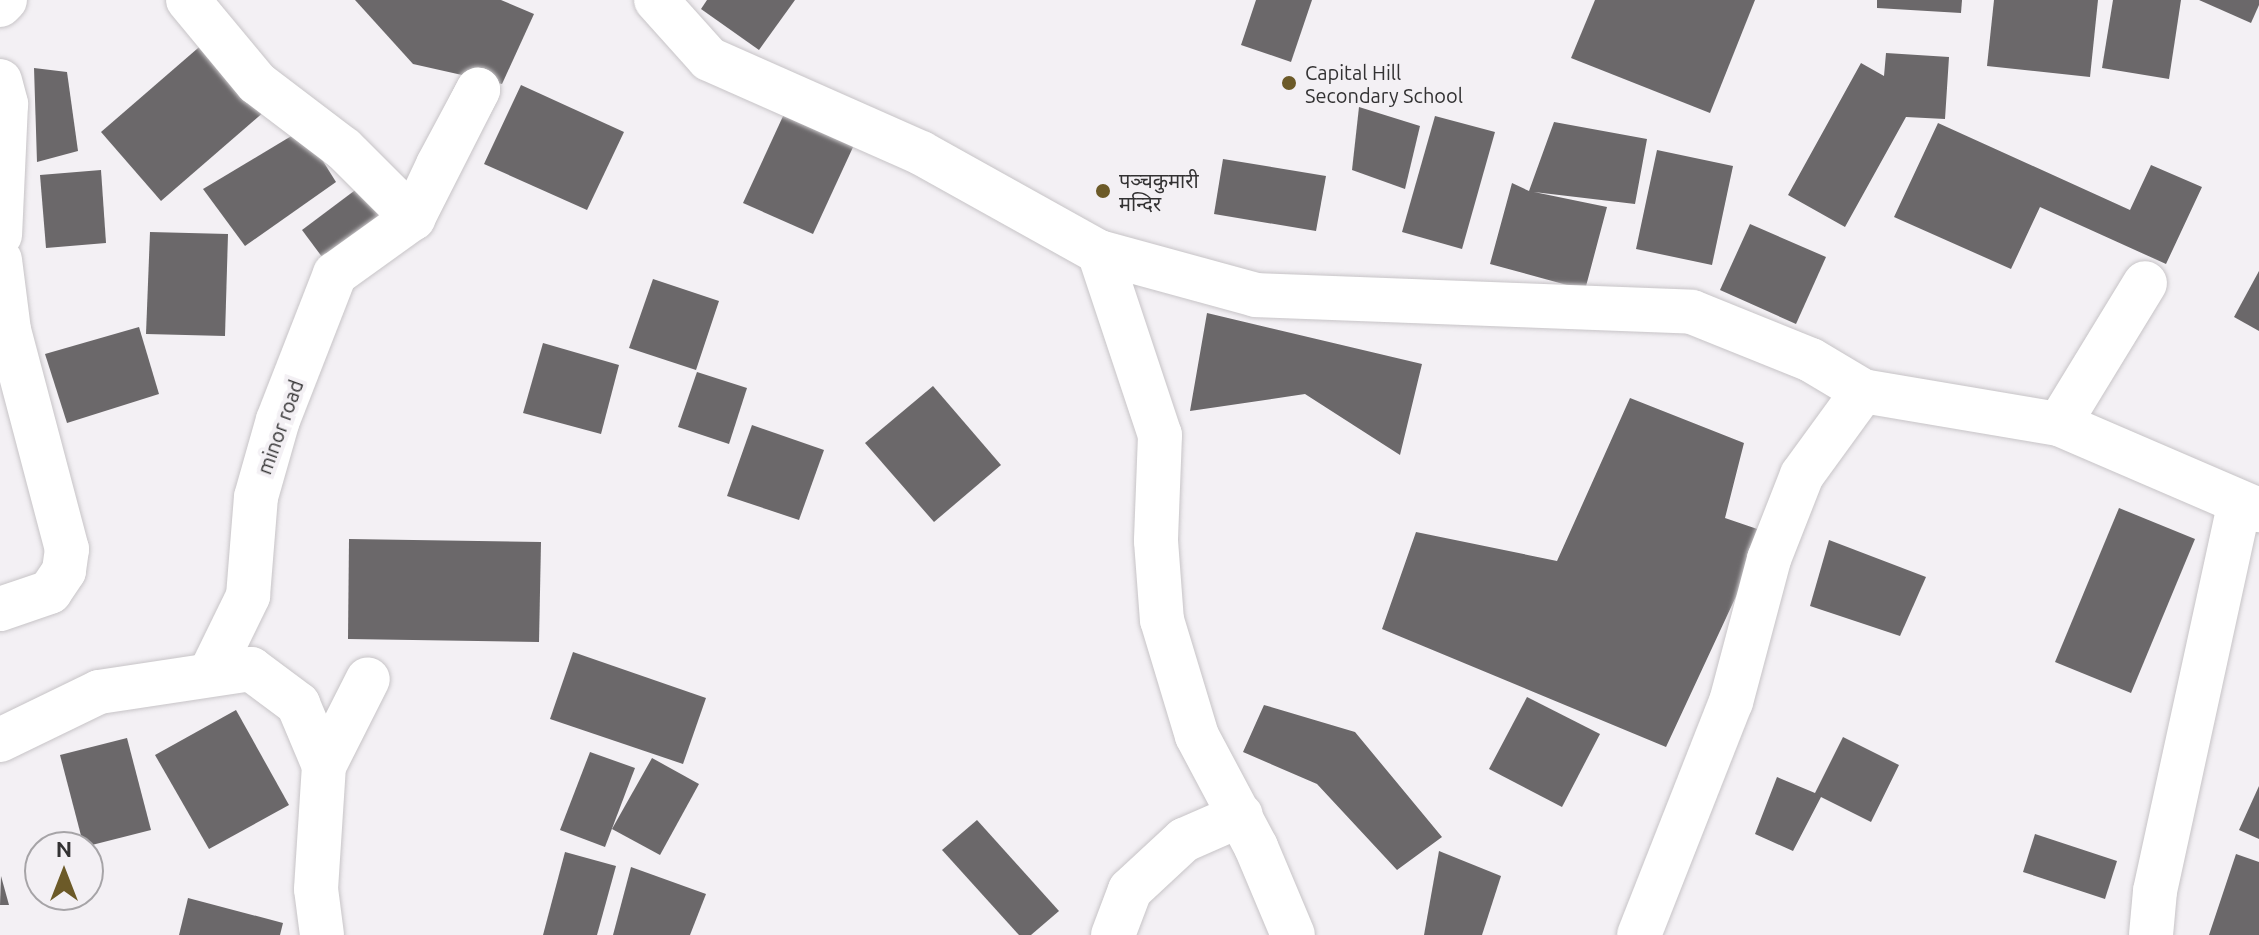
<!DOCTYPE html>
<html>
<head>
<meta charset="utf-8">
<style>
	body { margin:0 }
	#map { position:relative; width:2259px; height:935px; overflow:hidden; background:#f3f0f4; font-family:Ubuntu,"Noto Sans Devanagari",sans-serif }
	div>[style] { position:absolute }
	.building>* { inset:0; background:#6b686a }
	.roads { filter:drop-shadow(0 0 2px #c7c4c7) drop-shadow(0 0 2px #c7c4c7) }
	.street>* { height:44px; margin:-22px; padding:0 22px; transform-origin:22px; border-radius:22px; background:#fff }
	.dots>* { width:22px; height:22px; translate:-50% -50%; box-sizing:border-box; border:4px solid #f3f0f4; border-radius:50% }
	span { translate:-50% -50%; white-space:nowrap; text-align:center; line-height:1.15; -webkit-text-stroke:8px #f3f0f4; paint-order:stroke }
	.poi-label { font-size:20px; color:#333233 }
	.left { translate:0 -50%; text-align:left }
	.street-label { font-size:20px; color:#333233 }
	.north { position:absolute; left:24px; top:831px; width:80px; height:80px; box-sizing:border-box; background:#f3f0f4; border:2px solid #a6a4a7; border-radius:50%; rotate:0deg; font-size:22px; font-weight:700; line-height:32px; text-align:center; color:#333233 }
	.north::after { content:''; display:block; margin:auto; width:28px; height:36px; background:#6c5a28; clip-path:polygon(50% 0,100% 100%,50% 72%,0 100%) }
</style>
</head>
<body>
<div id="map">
	<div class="building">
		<div style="clip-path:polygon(355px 0,501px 0,534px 14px,502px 84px,413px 64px)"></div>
		<div style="clip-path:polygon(707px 0,795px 0,759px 50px,701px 9px)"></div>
		<div style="clip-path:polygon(1256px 0,1312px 0,1291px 62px,1241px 45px)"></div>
		<div style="clip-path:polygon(1595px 0,1755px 0,1710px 113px,1571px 58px)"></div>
		<div style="clip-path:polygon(1877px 0,1962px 0,1961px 13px,1877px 8px)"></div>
		<div style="clip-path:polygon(1994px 0,2098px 0,2090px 77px,1987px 66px)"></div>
		<div style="clip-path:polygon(2113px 0,2181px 0,2169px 79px,2102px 68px)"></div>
		<div style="clip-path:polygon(2199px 0,2259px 0,2259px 5px,2251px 23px)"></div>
		<div style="clip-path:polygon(205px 42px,265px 111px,161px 201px,101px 132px)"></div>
		<div style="clip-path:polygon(1886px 53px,1949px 57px,1945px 119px,1906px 117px,1845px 227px,1788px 195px,1861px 63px,1884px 76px)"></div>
		<div style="clip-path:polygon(34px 68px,67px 72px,78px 151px,37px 162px)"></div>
		<div style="clip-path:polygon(521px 85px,624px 132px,587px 210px,484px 164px)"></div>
		<div style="clip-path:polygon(1359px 107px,1420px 126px,1405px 189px,1352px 170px)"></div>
		<div style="clip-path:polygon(784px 114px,854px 145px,813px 234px,743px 203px)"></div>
		<div style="clip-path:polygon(1435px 116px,1495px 132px,1462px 249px,1402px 232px)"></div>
		<div style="clip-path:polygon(1554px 122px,1647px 139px,1635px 204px,1534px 192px,1607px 207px,1585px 290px,1490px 264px,1512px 183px,1529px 191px)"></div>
		<div style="clip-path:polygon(1938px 123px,2130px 210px,2151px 165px,2202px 187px,2166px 264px,2040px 207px,2011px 269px,1894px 217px)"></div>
		<div style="clip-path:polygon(303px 129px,336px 182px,245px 246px,203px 189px)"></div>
		<div style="clip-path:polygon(1657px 150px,1733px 166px,1712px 265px,1636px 249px)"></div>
		<div style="clip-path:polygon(1223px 159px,1326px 176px,1316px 231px,1214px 214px)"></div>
		<div style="clip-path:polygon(101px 170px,106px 243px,46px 248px,40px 175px)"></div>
		<div style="clip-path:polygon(362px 185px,392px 224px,331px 269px,302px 230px)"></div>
		<div style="clip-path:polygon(1750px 224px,1826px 257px,1796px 324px,1720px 290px)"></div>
		<div style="clip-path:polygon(150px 232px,228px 234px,225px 336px,146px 334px)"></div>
		<div style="clip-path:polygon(2259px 271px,2259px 331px,2234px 317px)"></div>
		<div style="clip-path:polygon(653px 279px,719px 301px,696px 370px,629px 348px)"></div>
		<div style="clip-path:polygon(1207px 313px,1422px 364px,1400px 455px,1305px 394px,1190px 411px)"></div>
		<div style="clip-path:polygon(139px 327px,159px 394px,67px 423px,45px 354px)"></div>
		<div style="clip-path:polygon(543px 343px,619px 365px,601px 434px,523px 413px)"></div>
		<div style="clip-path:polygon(697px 372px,747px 388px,729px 444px,678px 427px)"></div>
		<div style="clip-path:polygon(933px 386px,1001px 465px,934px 522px,865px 443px)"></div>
		<div style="clip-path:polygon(1630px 398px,1744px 443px,1725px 518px,1766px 532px,1666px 747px,1382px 629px,1416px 532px,1557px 561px)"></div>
		<div style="clip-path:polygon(752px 425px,824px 450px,799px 520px,727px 496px)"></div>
		<div style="clip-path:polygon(2119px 508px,2195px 539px,2131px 693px,2055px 662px)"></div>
		<div style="clip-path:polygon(349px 539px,541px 542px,539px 642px,348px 639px)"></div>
		<div style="clip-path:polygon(1829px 540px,1926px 577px,1900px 636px,1810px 606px)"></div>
		<div style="clip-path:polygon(573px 652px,706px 698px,683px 764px,550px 719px)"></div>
		<div style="clip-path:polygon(1527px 697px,1600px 734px,1562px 807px,1489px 769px)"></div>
		<div style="clip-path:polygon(1264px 705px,1355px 732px,1442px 837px,1397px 870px,1317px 784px,1243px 752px)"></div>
		<div style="clip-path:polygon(236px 710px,289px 805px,209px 849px,155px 755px)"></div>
		<div style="clip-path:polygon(1843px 737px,1899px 765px,1871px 822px,1821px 797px,1793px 851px,1755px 834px,1777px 777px,1815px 793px)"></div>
		<div style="clip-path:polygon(127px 738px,151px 830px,84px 847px,60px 755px)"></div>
		<div style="clip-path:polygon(590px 752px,635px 768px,605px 847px,560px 830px)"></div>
		<div style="clip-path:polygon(652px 758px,699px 784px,660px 855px,612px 829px)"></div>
		<div style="clip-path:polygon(2259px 786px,2259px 839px,2239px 830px)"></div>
		<div style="clip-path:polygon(977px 820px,1059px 911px,1031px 935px,1019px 935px,942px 850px)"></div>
		<div style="clip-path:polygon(2035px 834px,2117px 861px,2105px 899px,2023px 872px)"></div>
		<div style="clip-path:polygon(1439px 851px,1501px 876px,1482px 935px,1424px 935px)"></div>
		<div style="clip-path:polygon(565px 852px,616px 866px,597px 935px,543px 935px)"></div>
		<div style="clip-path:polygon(2236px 854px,2259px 862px,2259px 935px,2209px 935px)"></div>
		<div style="clip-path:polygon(631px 867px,706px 894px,690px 935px,613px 935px)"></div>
		<div style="clip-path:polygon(1px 876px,9px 905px,0 905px)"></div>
		<div style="clip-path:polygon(188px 898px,283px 923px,280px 935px,179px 935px)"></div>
	</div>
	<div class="roads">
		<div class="street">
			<div style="left:188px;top:0;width:108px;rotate:50.3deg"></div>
			<div style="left:257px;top:83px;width:109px;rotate:37.2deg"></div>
			<div style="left:344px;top:149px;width:98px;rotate:45deg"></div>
			<div style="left:656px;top:0;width:79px;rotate:48.1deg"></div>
			<div style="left:709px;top:59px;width:232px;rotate:23.9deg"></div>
			<div style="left:921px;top:153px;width:204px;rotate:29.1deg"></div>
			<div style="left:1099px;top:252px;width:163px;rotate:15.3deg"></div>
			<div style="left:1256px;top:295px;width:436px;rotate:2.2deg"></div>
			<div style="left:1692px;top:312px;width:128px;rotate:22deg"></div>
			<div style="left:1811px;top:360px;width:61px;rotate:30.8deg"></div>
			<div style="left:1863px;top:391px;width:199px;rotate:9.6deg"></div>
			<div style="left:2059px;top:424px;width:218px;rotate:23.3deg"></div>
			<div style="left:0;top:5px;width:7px;rotate:-45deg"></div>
			<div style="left:0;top:81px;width:24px;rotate:75deg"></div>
			<div style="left:6px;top:104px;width:131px;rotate:92.6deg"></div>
			<div style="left:1099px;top:252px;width:193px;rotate:71.6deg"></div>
			<div style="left:1160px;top:435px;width:106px;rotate:92.2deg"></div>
			<div style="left:1156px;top:541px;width:79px;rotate:85.7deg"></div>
			<div style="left:1162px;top:620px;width:121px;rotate:73.2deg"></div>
			<div style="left:1197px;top:736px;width:126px;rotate:62deg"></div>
			<div style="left:1256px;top:847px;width:95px;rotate:67.2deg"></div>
			<div style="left:0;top:260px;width:71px;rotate:82.7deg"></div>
			<div style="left:9px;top:330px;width:227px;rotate:75.2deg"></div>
			<div style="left:67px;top:549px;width:22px;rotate:98deg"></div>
			<div style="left:64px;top:571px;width:25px;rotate:124deg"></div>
			<div style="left:50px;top:592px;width:53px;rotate:161.2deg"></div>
			<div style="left:2059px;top:424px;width:165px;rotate:-58.6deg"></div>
			<div style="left:211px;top:672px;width:85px;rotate:-64deg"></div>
			<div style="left:248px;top:596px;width:99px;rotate:-85.4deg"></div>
			<div style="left:256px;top:497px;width:80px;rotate:-74.1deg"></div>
			<div style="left:278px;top:420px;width:157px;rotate:-68.7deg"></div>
			<div style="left:335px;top:274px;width:96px;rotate:-35.7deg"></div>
			<div style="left:413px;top:218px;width:144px;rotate:-63.1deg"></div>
			<div style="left:478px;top:90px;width:85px;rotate:118.1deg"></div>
			<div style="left:438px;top:165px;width:59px;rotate:115.3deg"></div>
			<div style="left:0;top:740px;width:110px;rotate:-25.9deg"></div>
			<div style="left:99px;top:692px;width:154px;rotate:-8.6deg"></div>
			<div style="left:251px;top:669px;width:59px;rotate:36.7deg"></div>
			<div style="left:298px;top:704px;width:67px;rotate:67.2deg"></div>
			<div style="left:322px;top:935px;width:46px;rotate:-97.4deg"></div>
			<div style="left:316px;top:889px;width:123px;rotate:-86.3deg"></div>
			<div style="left:324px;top:766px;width:97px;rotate:-63.2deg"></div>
			<div style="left:1113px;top:935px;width:48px;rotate:-69.3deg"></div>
			<div style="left:1130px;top:890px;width:74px;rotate:-42.8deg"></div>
			<div style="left:1184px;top:840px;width:62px;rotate:-23.7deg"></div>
			<div style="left:1639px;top:935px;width:251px;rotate:-68.5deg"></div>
			<div style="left:1731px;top:702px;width:148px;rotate:-75.1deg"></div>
			<div style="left:1769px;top:559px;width:90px;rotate:-68.6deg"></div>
			<div style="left:1802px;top:475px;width:104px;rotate:-54deg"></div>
			<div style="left:2151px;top:935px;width:44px;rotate:-84.8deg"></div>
			<div style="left:2155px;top:891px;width:394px;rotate:-77.7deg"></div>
		</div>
	</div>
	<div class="dots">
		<div style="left:1289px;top:83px;background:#6c5a28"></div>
		<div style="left:1103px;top:191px;background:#6c5a28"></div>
	</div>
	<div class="poi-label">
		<span class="left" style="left:1305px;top:84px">Capital Hill<br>Secondary School</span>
		<span class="left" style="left:1119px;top:192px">पञ्चकुमारी<br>मन्दिर</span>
	</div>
	<div class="street-label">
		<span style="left:280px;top:427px;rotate:-70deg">minor road</span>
	</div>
	<div class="north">N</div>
</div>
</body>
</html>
